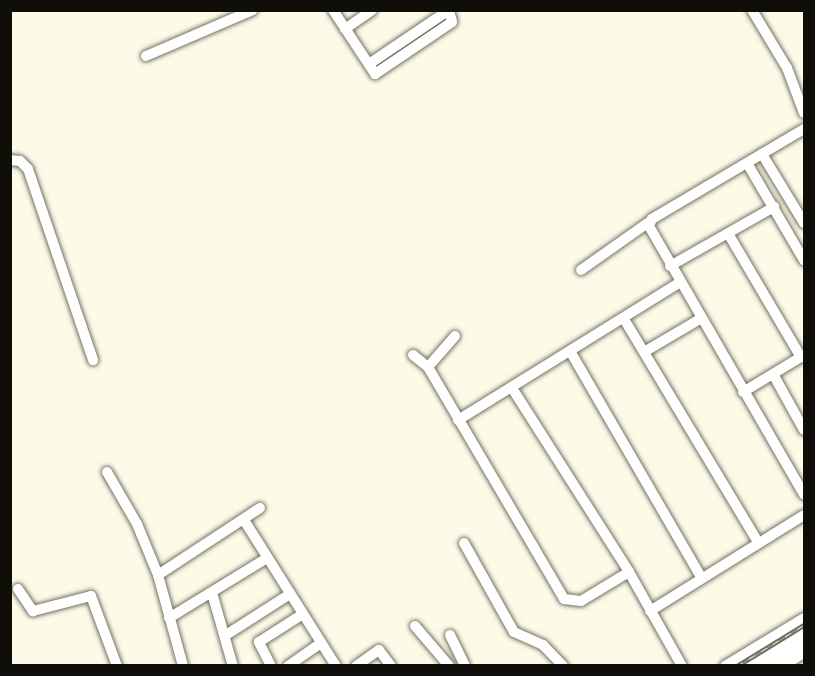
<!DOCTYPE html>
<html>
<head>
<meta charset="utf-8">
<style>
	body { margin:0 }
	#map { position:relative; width:815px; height:676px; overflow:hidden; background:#fefae8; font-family:Arial,sans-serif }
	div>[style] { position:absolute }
	.roads { filter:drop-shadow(0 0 2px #757262) drop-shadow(0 0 2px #757262) }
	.minor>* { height:10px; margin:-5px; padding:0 5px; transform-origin:5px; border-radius:5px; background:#fff }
	.highway>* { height:16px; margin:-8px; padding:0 8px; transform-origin:8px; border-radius:8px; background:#fff }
	.rail>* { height:4.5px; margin-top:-2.25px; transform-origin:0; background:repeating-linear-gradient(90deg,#fefae8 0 7px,#727065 0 14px); box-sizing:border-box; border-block:2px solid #727065 }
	span { translate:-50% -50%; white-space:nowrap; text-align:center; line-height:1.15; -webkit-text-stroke:4.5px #fefae8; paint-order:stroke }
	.frame { position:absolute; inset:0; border:12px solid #0f0e08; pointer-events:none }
</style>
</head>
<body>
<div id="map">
	<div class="roads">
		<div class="minor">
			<div style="left:333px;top:10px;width:77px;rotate:56.7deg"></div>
			<div style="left:375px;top:74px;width:93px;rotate:-34deg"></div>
			<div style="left:452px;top:22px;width:12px;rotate:-104deg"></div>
			<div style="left:752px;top:10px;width:68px;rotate:58.9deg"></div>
			<div style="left:787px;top:68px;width:48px;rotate:69.3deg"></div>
			<div style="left:345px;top:29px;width:33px;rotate:-35deg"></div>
			<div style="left:146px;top:56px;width:116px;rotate:-23.3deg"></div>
			<div style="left:369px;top:64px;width:97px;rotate:-34deg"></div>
			<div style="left:804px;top:129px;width:177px;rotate:149.4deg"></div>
			<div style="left:652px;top:219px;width:8px;rotate:113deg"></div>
			<div style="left:649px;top:226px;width:310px;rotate:60deg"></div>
			<div style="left:762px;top:154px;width:81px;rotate:58.7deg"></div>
			<div style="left:10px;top:160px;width:10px;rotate:6deg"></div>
			<div style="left:20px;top:161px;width:11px;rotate:45deg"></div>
			<div style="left:28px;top:169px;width:202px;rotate:71.2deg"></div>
			<div style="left:747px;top:163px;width:113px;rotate:59.6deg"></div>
			<div style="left:729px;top:235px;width:142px;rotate:59.5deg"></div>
			<div style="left:670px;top:266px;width:120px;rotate:-29.6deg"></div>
			<div style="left:581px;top:270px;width:83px;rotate:-35.2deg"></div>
			<div style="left:624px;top:319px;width:260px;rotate:59deg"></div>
			<div style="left:570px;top:351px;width:263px;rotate:59.9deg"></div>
			<div style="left:644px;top:352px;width:65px;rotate:-30.5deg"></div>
			<div style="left:413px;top:355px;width:19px;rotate:39deg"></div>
			<div style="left:428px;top:367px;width:269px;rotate:59.6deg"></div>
			<div style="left:564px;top:599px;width:17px;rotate:7deg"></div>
			<div style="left:581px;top:601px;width:56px;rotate:-31.1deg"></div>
			<div style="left:428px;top:367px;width:41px;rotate:-48.9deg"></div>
			<div style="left:773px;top:374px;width:64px;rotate:61deg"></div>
			<div style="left:512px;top:388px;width:218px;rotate:57.5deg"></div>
			<div style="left:629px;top:572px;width:108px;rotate:60.6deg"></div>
			<div style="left:743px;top:392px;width:71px;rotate:-31.2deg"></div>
			<div style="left:458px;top:420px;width:260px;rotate:-31.8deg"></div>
			<div style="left:107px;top:472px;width:60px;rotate:60deg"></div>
			<div style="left:137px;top:524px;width:55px;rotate:67.6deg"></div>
			<div style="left:158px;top:575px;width:94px;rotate:74.6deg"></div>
			<div style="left:244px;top:520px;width:173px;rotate:57.8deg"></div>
			<div style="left:464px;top:543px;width:102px;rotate:60.7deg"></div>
			<div style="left:514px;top:632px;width:32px;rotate:24deg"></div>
			<div style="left:543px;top:645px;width:29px;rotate:46deg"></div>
			<div style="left:158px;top:575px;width:122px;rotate:-33.3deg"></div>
			<div style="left:18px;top:589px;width:27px;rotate:56deg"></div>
			<div style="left:33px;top:611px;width:60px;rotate:-14.5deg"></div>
			<div style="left:91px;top:596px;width:75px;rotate:69.6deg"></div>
			<div style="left:212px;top:593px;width:76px;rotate:74deg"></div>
			<div style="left:650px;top:611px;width:181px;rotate:-31.9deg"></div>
			<div style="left:169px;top:618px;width:115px;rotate:-31.5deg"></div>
			<div style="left:415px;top:626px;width:52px;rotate:49.6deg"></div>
			<div style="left:226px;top:635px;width:76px;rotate:-32.6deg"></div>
			<div style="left:450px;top:635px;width:34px;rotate:64deg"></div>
			<div style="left:271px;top:666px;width:27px;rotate:-117deg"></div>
			<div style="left:259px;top:642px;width:52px;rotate:-32.5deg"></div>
			<div style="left:288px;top:666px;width:40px;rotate:-34.9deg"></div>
			<div style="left:356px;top:666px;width:28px;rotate:-35deg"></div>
			<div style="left:379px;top:650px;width:20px;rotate:53deg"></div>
			<div style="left:725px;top:666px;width:92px;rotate:-31.3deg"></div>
		</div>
		<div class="highway">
			<div style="left:751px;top:666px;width:62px;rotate:-31.1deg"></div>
			<div style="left:778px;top:666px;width:31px;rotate:-33deg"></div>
		</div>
	</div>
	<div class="rail">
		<div style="left:737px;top:666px;width:79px;rotate:-31.5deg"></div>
	</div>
	<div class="frame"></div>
</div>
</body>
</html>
